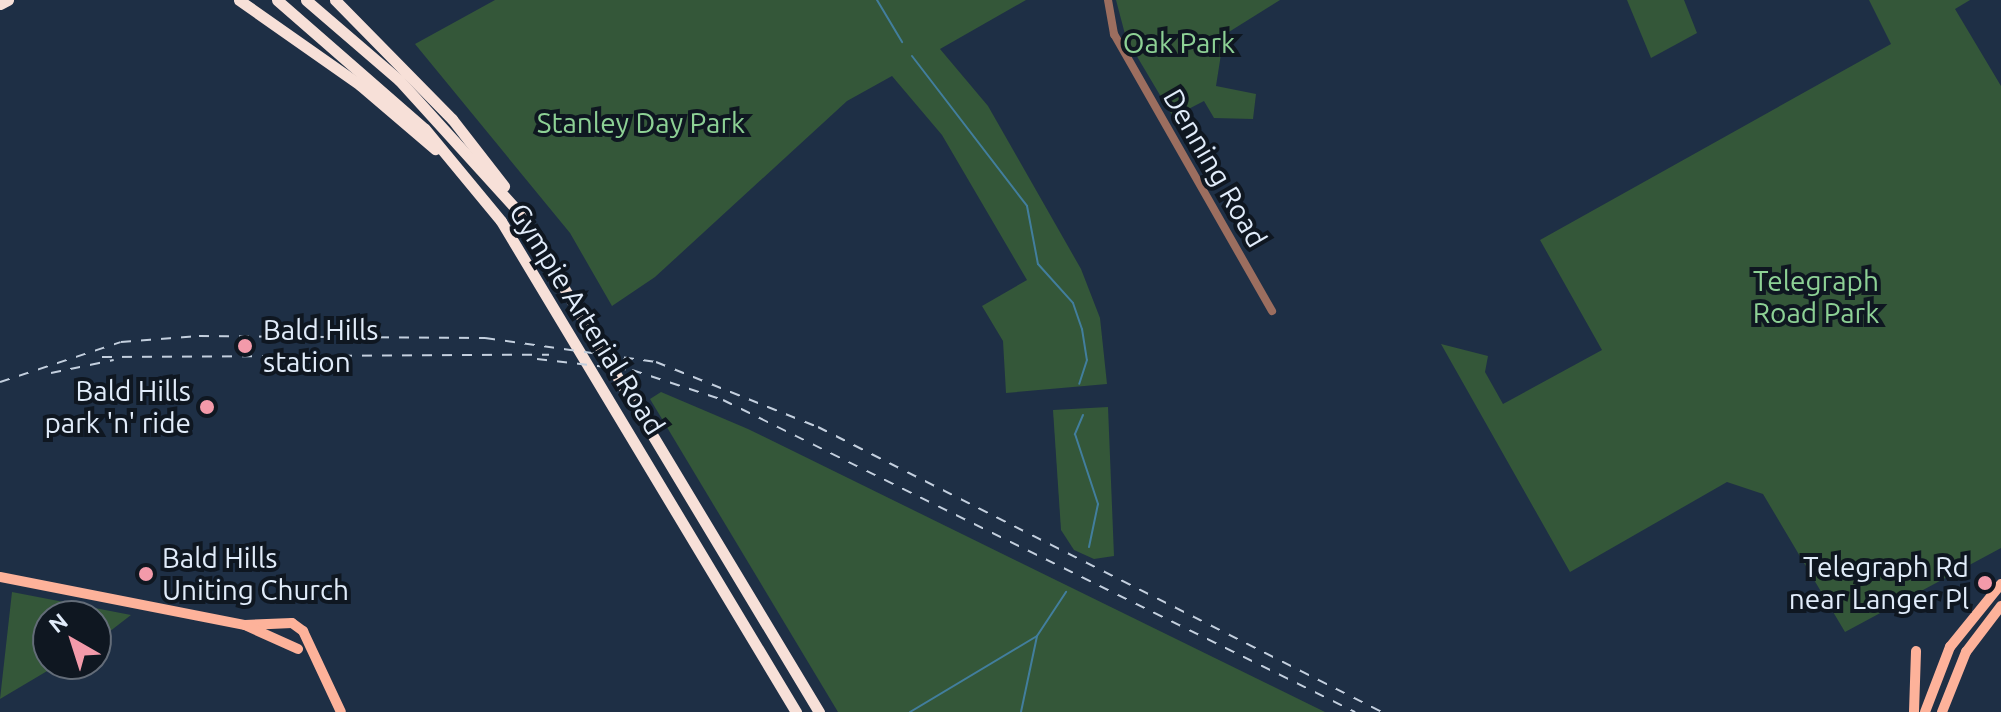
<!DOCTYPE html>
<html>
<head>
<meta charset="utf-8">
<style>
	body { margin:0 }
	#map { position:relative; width:2001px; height:712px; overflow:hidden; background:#1e2f45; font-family:Ubuntu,sans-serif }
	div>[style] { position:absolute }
	.green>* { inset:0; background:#345739 }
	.stream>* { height:2px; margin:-1px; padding:0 1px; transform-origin:1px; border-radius:1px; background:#427e9d }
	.minor>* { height:8px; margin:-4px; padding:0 4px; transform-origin:4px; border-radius:4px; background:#9c6e5f }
	.major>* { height:10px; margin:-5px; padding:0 5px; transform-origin:5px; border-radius:5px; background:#fdb29a }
	.highway>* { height:11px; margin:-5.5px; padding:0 5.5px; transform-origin:5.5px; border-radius:5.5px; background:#f7e0d8 }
	.rail>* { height:2px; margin-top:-1px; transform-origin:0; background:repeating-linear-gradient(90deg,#c3cfde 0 10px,transparent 0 20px) }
	.dots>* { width:22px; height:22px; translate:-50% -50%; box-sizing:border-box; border:4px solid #0f1721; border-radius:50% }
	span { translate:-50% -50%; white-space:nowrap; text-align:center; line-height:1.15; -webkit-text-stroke:8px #0f1721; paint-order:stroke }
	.park-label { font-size:28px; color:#8dd195 }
	.street-label { font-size:28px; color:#e1ecfa }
	.poi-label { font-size:28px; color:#e1ecfa }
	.left { translate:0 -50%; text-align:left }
	.right { translate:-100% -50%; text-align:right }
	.north { position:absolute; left:32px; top:600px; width:80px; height:80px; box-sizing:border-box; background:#0f1721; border:2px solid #636c78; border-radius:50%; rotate:321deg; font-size:22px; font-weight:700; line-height:32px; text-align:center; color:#e1ecfa }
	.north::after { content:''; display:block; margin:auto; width:28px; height:36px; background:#f39aaa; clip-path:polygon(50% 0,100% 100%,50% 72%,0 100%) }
</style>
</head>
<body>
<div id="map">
	<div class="green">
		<div style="clip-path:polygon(495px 0,1026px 0,940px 49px,988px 106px,1081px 269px,1100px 318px,1107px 384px,1006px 393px,1003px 341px,982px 306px,1027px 280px,942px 135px,892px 76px,847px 101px,655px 277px,612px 306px,570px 233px,415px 44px)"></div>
		<div style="clip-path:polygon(1116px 0,1280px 0,1224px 35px,1216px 86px,1256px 94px,1253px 119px,1214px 118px,1204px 101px,1173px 117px,1126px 38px)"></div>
		<div style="clip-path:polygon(1627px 0,1684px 0,1697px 33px,1651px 58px)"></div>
		<div style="clip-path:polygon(1869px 0,1970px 0,1955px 9px,2001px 86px,2001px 548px,1845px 632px,1763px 494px,1727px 482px,1570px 572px,1441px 344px,1488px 356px,1485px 372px,1503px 404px,1602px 350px,1540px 240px,1891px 44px)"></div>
		<div style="clip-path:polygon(661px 392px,748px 429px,1325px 712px,838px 712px,650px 399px)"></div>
		<div style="clip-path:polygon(1108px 407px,1114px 556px,1094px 559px,1074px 550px,1061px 530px,1053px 410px)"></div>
		<div style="clip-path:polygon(12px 592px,131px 615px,96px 642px,96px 616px,48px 616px,48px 664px,59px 664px,0 699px)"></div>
	</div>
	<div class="stream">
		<div style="left:877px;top:0;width:49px;rotate:59.2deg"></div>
		<div style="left:912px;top:56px;width:189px;rotate:52.5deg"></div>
		<div style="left:1027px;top:206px;width:59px;rotate:79.3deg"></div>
		<div style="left:1038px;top:264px;width:52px;rotate:48.1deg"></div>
		<div style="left:1073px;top:303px;width:28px;rotate:71deg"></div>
		<div style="left:1082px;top:329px;width:31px;rotate:81deg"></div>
		<div style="left:1087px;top:360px;width:25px;rotate:108deg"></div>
		<div style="left:1083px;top:415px;width:21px;rotate:113deg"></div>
		<div style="left:1075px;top:434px;width:74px;rotate:71.8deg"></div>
		<div style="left:1098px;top:504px;width:44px;rotate:101.8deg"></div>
		<div style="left:910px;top:712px;width:148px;rotate:-30.9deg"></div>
		<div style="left:1021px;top:712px;width:78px;rotate:-78.1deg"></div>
		<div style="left:1037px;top:636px;width:53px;rotate:-56.6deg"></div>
	</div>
	<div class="minor">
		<div style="left:1108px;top:0;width:35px;rotate:80deg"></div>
		<div style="left:1114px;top:34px;width:319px;rotate:60.3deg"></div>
	</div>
	<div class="major">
		<div style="left:0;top:577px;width:250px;rotate:11.1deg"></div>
		<div style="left:245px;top:625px;width:47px;rotate:-2.4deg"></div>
		<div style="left:292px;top:623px;width:14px;rotate:36deg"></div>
		<div style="left:303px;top:631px;width:89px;rotate:64.9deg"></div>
		<div style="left:247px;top:626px;width:56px;rotate:24.3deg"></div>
		<div style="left:1914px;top:712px;width:61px;rotate:-88.1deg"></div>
		<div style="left:1925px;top:712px;width:70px;rotate:-69deg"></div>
		<div style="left:1950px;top:647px;width:81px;rotate:-51deg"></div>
		<div style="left:1942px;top:712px;width:65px;rotate:-68.2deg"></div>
		<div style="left:1966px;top:652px;width:58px;rotate:-52.7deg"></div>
	</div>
	<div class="highway">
		<div style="left:239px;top:0;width:148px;rotate:35.1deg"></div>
		<div style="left:360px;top:85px;width:99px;rotate:40.5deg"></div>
		<div style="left:277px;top:0;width:196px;rotate:41.1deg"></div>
		<div style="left:425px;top:129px;width:119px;rotate:50.4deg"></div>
		<div style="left:501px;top:221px;width:573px;rotate:59deg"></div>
		<div style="left:306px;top:0;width:123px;rotate:40.7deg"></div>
		<div style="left:399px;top:80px;width:176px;rotate:47.8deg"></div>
		<div style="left:517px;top:210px;width:586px;rotate:58.97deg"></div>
		<div style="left:335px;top:0;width:167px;rotate:45.5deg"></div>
		<div style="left:452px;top:119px;width:85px;rotate:52.2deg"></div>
		<div style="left:0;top:4px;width:9px;rotate:-27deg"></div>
	</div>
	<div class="rail">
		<div style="left:102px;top:357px;width:447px;rotate:-0.3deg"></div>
		<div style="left:537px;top:359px;width:96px;rotate:6.6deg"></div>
		<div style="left:632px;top:370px;width:96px;rotate:18.2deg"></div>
		<div style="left:723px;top:400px;width:705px;rotate:26.27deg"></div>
		<div style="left:51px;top:373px;width:64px;rotate:-11.7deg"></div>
		<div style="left:0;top:382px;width:127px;rotate:-18.3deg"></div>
		<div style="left:121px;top:342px;width:78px;rotate:-4.4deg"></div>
		<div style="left:199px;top:336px;width:286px;rotate:0.4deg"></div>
		<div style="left:485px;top:338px;width:173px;rotate:8deg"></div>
		<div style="left:656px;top:362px;width:175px;rotate:21.9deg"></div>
		<div style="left:818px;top:427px;width:632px;rotate:26.81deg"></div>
	</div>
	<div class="dots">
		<div style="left:245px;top:346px;background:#f39aaa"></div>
		<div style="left:207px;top:407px;background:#f39aaa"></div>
		<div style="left:146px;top:574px;background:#f39aaa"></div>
		<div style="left:1985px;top:583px;background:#f39aaa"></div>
	</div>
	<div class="park-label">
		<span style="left:1179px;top:43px">Oak Park</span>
		<span style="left:641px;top:123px">Stanley Day Park</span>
		<span style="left:1816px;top:297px">Telegraph<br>Road Park</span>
	</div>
	<div class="street-label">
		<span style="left:1215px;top:168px;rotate:60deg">Denning Road</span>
		<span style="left:587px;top:319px;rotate:58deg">Gympie Arterial Road</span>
	</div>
	<div class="poi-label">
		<span class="left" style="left:263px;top:346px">Bald Hills<br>station</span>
		<span class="right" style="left:191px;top:407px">Bald Hills<br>park 'n' ride</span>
		<span class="left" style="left:162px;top:574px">Bald Hills<br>Uniting Church</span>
		<span class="right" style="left:1969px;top:583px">Telegraph Rd<br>near Langer Pl</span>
	</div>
	<div class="north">N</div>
</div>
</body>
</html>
